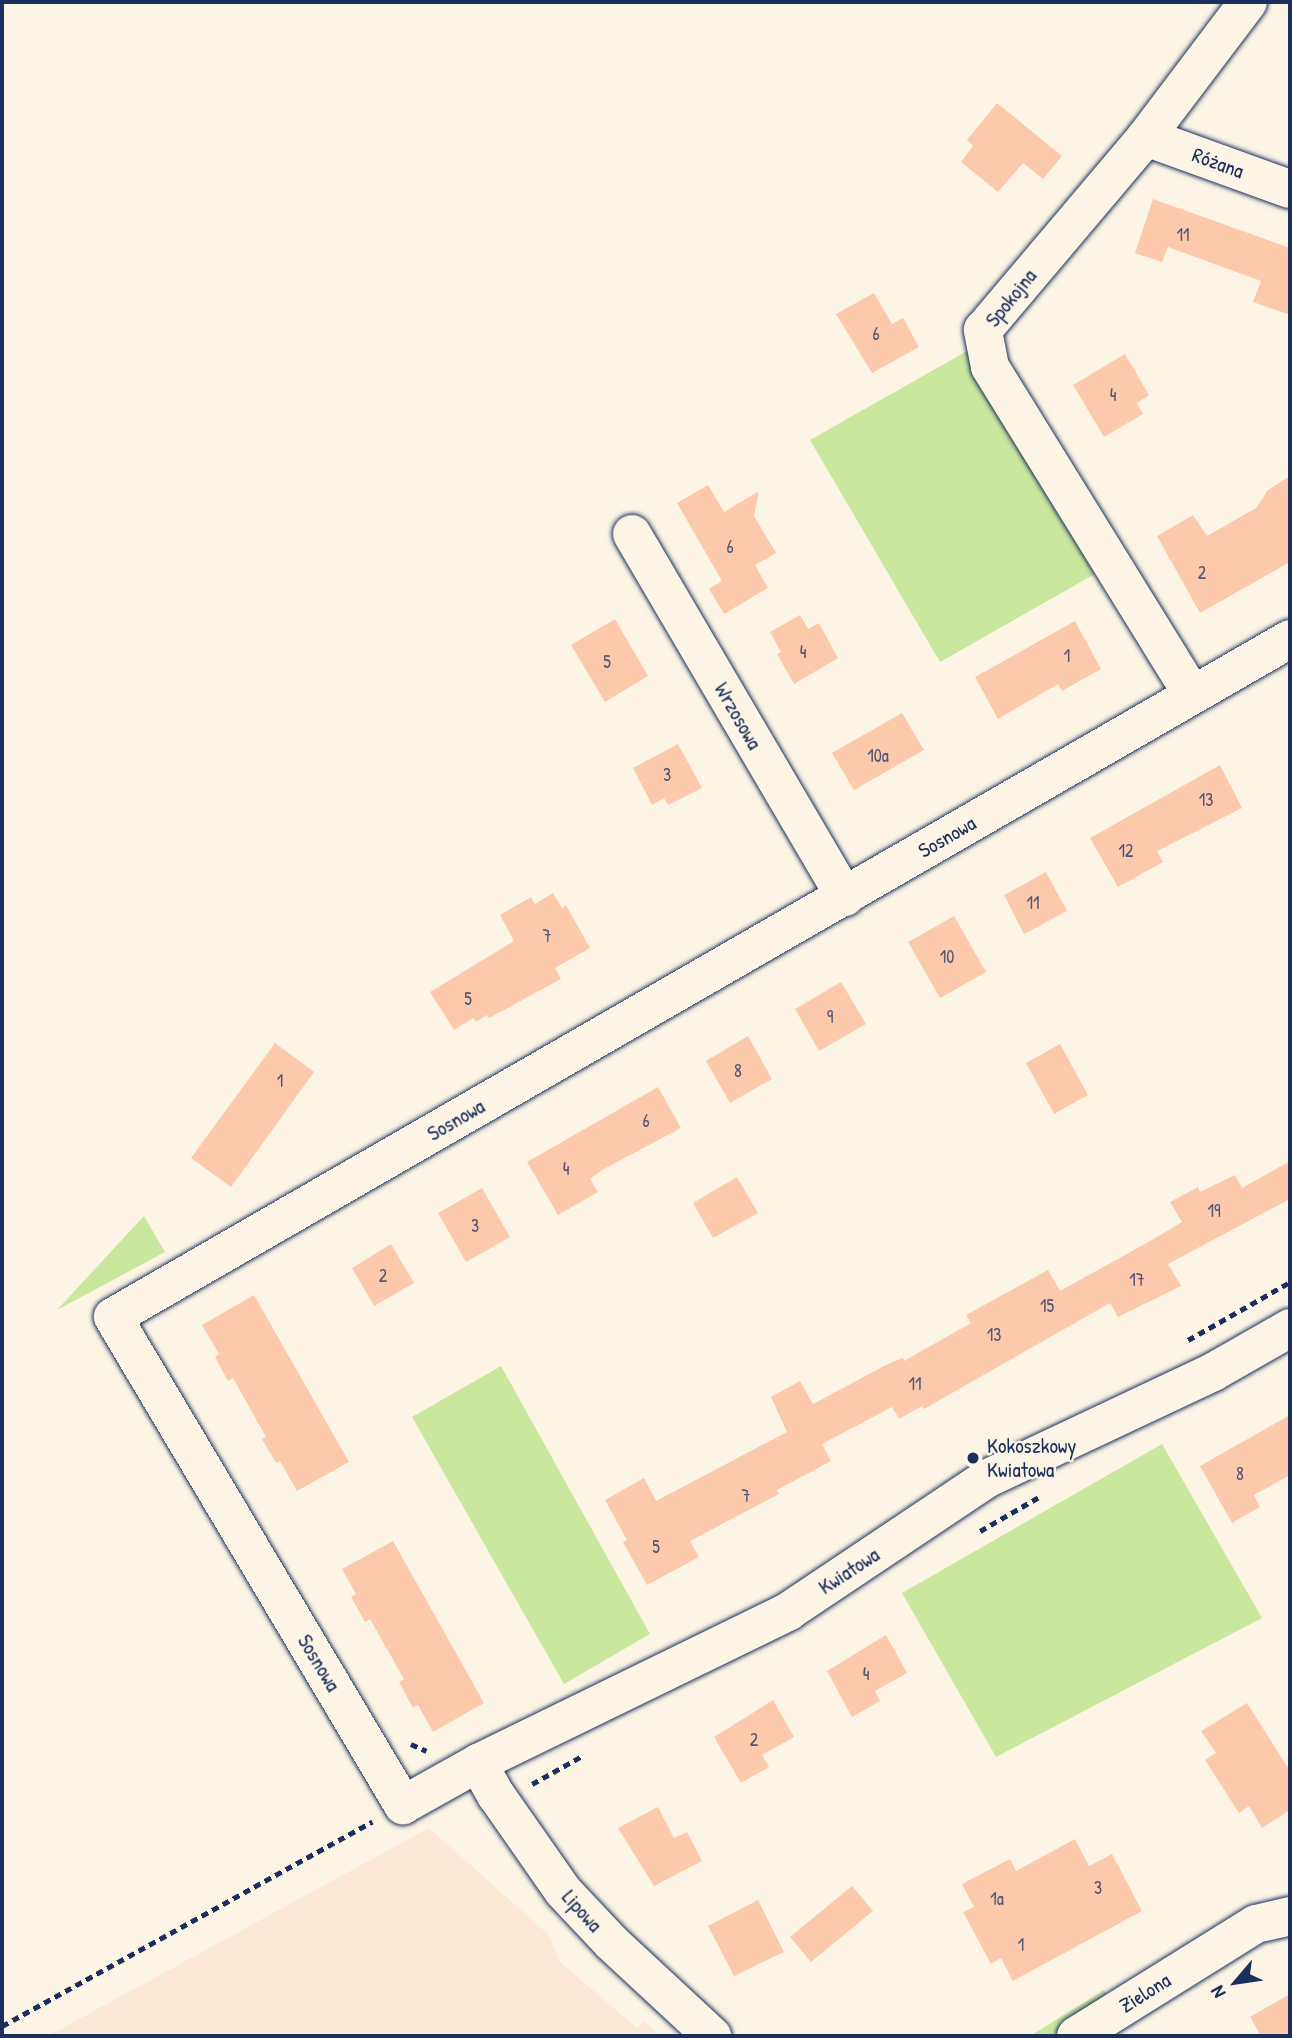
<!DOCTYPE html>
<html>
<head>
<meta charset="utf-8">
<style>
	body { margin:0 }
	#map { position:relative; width:1292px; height:2038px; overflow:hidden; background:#fcf5e5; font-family:"Patrick Hand",sans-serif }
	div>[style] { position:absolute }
	.built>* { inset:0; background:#fce8d4 }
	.green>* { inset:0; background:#cae79e }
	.building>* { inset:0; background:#fcc9ad }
	.path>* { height:4.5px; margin-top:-2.25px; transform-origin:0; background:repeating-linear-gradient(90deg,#1b2f5e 0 7px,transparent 0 12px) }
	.roads { filter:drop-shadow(0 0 2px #1b2f5e) drop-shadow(0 0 2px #1b2f5e) }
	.minor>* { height:38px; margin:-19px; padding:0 19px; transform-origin:19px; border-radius:19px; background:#fcf5e5 }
	.dots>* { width:19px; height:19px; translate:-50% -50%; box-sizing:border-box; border:4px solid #fcf5e5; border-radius:50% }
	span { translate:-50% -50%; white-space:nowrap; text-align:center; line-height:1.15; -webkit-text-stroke:5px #fcf5e5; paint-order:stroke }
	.number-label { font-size:18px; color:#535672 }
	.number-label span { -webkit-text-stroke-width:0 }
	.street-label { font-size:21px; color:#1b2f5e }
	.poi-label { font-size:21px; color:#1b2f5e }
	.left { translate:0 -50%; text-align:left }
	.frame { position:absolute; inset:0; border:4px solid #1b2f5e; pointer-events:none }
	.north { position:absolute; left:1201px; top:1947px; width:70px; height:70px; -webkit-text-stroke:5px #fcf5e5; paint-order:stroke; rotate:241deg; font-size:19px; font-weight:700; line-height:28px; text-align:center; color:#1b2f5e }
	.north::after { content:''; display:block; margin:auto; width:24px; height:32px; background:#1b2f5e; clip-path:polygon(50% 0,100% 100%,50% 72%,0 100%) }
</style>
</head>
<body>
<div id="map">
	<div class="built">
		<div style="clip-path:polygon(429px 1828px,549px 1935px,559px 1961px,637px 2028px,644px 2021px,660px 2036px,48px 2036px)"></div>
	</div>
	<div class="green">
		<div style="clip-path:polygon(967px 351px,1095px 574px,940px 662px,810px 440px)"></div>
		<div style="clip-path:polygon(144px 1216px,165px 1252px,57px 1310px)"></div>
		<div style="clip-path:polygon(501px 1366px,650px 1634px,564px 1684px,412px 1417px)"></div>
		<div style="clip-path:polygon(1162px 1444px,1262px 1618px,996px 1757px,902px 1593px)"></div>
		<div style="clip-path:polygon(1104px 1990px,1110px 2000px,1051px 2036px,1030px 2036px)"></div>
	</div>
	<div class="building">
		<div style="clip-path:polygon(997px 103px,1062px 156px,1043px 179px,1023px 163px,998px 192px,961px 162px,973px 146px,967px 140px)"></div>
		<div style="clip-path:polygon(1153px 199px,1290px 248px,1290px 315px,1253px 302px,1261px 281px,1168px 247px,1162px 262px,1135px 253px)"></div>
		<div style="clip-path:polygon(874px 293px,892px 324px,903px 318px,919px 347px,872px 373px,836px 314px)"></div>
		<div style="clip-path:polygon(1125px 354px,1149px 395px,1137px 403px,1143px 414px,1104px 437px,1073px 385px)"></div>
		<div style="clip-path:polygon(1290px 476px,1290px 562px,1200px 613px,1157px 536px,1193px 515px,1207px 536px,1256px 508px,1268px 490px)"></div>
		<div style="clip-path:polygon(708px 485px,724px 512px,759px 491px,754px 516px,776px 553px,755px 565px,768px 588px,724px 614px,709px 589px,722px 581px,677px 503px)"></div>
		<div style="clip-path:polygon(800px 615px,808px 629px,819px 623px,838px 658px,794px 684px,777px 654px,781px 652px,770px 632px)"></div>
		<div style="clip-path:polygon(615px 619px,648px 676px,605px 702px,571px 645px)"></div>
		<div style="clip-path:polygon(1075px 621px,1101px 669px,1062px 691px,1058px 684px,998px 719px,975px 677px)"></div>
		<div style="clip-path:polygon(902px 713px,924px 750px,854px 790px,832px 753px)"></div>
		<div style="clip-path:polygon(678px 744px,702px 788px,668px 805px,664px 798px,652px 805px,633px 768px)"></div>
		<div style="clip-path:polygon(1220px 765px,1242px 808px,1157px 851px,1163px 862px,1118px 887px,1090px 838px)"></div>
		<div style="clip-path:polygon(1046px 872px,1067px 911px,1024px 934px,1004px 895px)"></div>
		<div style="clip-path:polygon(553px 893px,562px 908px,566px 905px,590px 948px,555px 968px,561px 979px,489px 1018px,487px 1015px,476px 1022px,473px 1018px,454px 1030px,430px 992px,514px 941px,500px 915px,531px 897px,535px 904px)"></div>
		<div style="clip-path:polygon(954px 916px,986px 972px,940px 998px,908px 942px)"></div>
		<div style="clip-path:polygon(841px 982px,866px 1024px,819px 1051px,795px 1009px)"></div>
		<div style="clip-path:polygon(748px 1036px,772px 1079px,730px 1103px,706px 1061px)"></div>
		<div style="clip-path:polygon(275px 1043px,314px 1072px,231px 1187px,191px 1158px)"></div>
		<div style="clip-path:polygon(1060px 1044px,1088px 1095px,1054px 1114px,1026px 1063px)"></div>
		<div style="clip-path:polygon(658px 1087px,681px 1128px,602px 1170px,590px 1179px,598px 1192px,558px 1215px,527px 1162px)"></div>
		<div style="clip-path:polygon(1290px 1161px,1290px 1199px,1168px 1264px,1181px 1286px,1118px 1317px,1110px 1303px,924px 1409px,922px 1406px,899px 1419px,892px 1407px,822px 1444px,831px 1461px,777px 1490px,779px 1494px,690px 1541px,699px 1557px,647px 1585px,623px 1542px,627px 1540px,605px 1500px,644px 1478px,656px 1501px,787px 1432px,771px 1397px,800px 1381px,813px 1404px,888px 1364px,903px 1358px,904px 1361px,971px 1323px,966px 1315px,1048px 1270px,1060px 1291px,1152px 1240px,1182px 1222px,1170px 1202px,1198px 1187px,1200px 1192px,1235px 1175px,1242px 1188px)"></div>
		<div style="clip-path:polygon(737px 1177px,758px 1213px,713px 1238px,693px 1203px)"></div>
		<div style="clip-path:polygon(482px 1188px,510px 1237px,466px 1262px,438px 1213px)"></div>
		<div style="clip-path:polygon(391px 1244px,414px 1283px,374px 1306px,352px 1268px)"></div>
		<div style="clip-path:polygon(254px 1295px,349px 1462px,297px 1491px,280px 1461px,276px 1463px,262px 1439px,266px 1437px,233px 1378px,228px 1381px,215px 1357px,219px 1354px,202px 1325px)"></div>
		<div style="clip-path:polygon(1290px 1415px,1290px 1475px,1254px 1495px,1260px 1507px,1232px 1523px,1200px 1466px)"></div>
		<div style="clip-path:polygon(393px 1541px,484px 1703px,433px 1732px,418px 1705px,413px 1708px,399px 1682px,404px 1679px,370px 1619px,365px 1622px,351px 1597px,356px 1594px,342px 1569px)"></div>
		<div style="clip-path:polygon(886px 1635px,907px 1673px,875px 1691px,880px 1701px,852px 1717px,827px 1671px)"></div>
		<div style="clip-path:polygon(773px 1700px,794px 1737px,762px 1755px,769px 1767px,741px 1783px,714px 1737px)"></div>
		<div style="clip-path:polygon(1247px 1703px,1290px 1771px,1290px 1810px,1262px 1828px,1249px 1806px,1239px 1813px,1223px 1788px,1205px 1760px,1216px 1753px,1201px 1731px)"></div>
		<div style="clip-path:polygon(658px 1807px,674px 1838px,687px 1832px,702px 1861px,654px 1886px,618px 1828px)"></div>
		<div style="clip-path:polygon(1075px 1839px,1089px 1866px,1112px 1854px,1142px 1911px,1013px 1981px,1001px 1958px,991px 1964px,963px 1912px,974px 1907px,962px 1884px,1010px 1859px,1016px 1871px)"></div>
		<div style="clip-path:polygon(852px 1886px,873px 1911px,811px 1962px,790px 1937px)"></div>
		<div style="clip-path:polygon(758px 1900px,784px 1952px,734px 1976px,708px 1926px)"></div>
		<div style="clip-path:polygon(1290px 1994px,1290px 2036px,1261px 2036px,1250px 2017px)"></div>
	</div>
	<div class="path">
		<div style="left:1188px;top:1340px;width:117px;rotate:-29.6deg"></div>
		<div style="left:980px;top:1531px;width:68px;rotate:-30deg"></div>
		<div style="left:411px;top:1744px;width:17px;rotate:24deg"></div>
		<div style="left:532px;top:1784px;width:57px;rotate:-29.2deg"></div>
		<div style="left:2px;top:2026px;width:423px;rotate:-28.9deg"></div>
	</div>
	<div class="roads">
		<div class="minor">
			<div style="left:1146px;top:137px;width:153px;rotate:19.9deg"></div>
			<div style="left:632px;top:534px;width:421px;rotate:59.6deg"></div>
			<div style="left:1290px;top:639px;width:1358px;rotate:150.06deg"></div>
			<div style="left:113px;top:1317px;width:568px;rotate:59.28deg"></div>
			<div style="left:403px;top:1805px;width:86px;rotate:-29.2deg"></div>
			<div style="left:478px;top:1763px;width:346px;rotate:-26deg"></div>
			<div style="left:789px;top:1611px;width:237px;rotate:-33.8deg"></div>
			<div style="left:986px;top:1479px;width:251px;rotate:-25.2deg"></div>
			<div style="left:1213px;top:1372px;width:89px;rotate:-29.7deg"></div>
			<div style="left:1192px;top:694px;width:384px;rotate:-121.7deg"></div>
			<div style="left:990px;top:367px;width:38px;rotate:-101deg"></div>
			<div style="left:983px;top:330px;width:253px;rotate:-49.8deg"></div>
			<div style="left:1146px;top:137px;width:169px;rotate:-52.9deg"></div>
			<div style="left:478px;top:1763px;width:37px;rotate:61deg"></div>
			<div style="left:496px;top:1795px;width:117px;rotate:55.1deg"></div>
			<div style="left:563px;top:1891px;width:71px;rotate:46.7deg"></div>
			<div style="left:612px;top:1943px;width:137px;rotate:42.9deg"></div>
			<div style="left:1076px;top:2036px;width:212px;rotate:-31.9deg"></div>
			<div style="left:1256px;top:1924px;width:35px;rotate:-13deg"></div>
		</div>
	</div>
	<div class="dots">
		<div style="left:973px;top:1458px;background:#1b2f5e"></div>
	</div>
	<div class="number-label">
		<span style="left:1183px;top:235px">11</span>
		<span style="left:876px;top:334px">6</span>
		<span style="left:1113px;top:395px">4</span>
		<span style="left:730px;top:547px">6</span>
		<span style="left:1202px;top:573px">2</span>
		<span style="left:803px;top:652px">4</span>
		<span style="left:1067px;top:656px">1</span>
		<span style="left:607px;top:662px">5</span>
		<span style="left:878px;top:756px">10a</span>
		<span style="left:667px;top:775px">3</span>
		<span style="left:1206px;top:800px">13</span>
		<span style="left:1126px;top:851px">12</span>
		<span style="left:1033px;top:903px">11</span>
		<span style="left:547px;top:936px">7</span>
		<span style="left:947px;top:957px">10</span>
		<span style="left:468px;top:999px">5</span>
		<span style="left:830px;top:1017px">9</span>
		<span style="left:738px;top:1071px">8</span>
		<span style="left:280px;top:1081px">1</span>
		<span style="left:646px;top:1121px">6</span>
		<span style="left:566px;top:1169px">4</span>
		<span style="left:1214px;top:1211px">19</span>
		<span style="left:475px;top:1226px">3</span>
		<span style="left:383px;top:1276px">2</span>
		<span style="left:1137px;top:1280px">17</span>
		<span style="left:1047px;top:1306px">15</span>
		<span style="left:994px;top:1335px">13</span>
		<span style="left:915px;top:1384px">11</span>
		<span style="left:1240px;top:1474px">8</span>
		<span style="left:746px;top:1496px">7</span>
		<span style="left:656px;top:1547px">5</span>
		<span style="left:866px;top:1674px">4</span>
		<span style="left:754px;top:1740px">2</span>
		<span style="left:1098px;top:1888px">3</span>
		<span style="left:997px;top:1899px">1a</span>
		<span style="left:1021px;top:1945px">1</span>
	</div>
	<div class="street-label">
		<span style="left:1218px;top:163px;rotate:20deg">Różana</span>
		<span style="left:1011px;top:298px;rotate:-51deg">Spokojna</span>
		<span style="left:738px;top:716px;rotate:60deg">Wrzosowa</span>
		<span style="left:947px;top:837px;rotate:-30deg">Sosnowa</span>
		<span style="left:456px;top:1120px;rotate:-30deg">Sosnowa</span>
		<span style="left:849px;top:1571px;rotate:-33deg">Kwiatowa</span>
		<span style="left:319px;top:1663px;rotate:59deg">Sosnowa</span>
		<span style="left:582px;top:1911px;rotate:48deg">Lipowa</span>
		<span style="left:1145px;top:1993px;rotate:-32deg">Zielona</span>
	</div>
	<div class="poi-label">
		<span class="left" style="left:987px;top:1458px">Kokoszkowy<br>Kwiatowa</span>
	</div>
	<div class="frame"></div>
	<div class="north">N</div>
</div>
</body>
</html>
